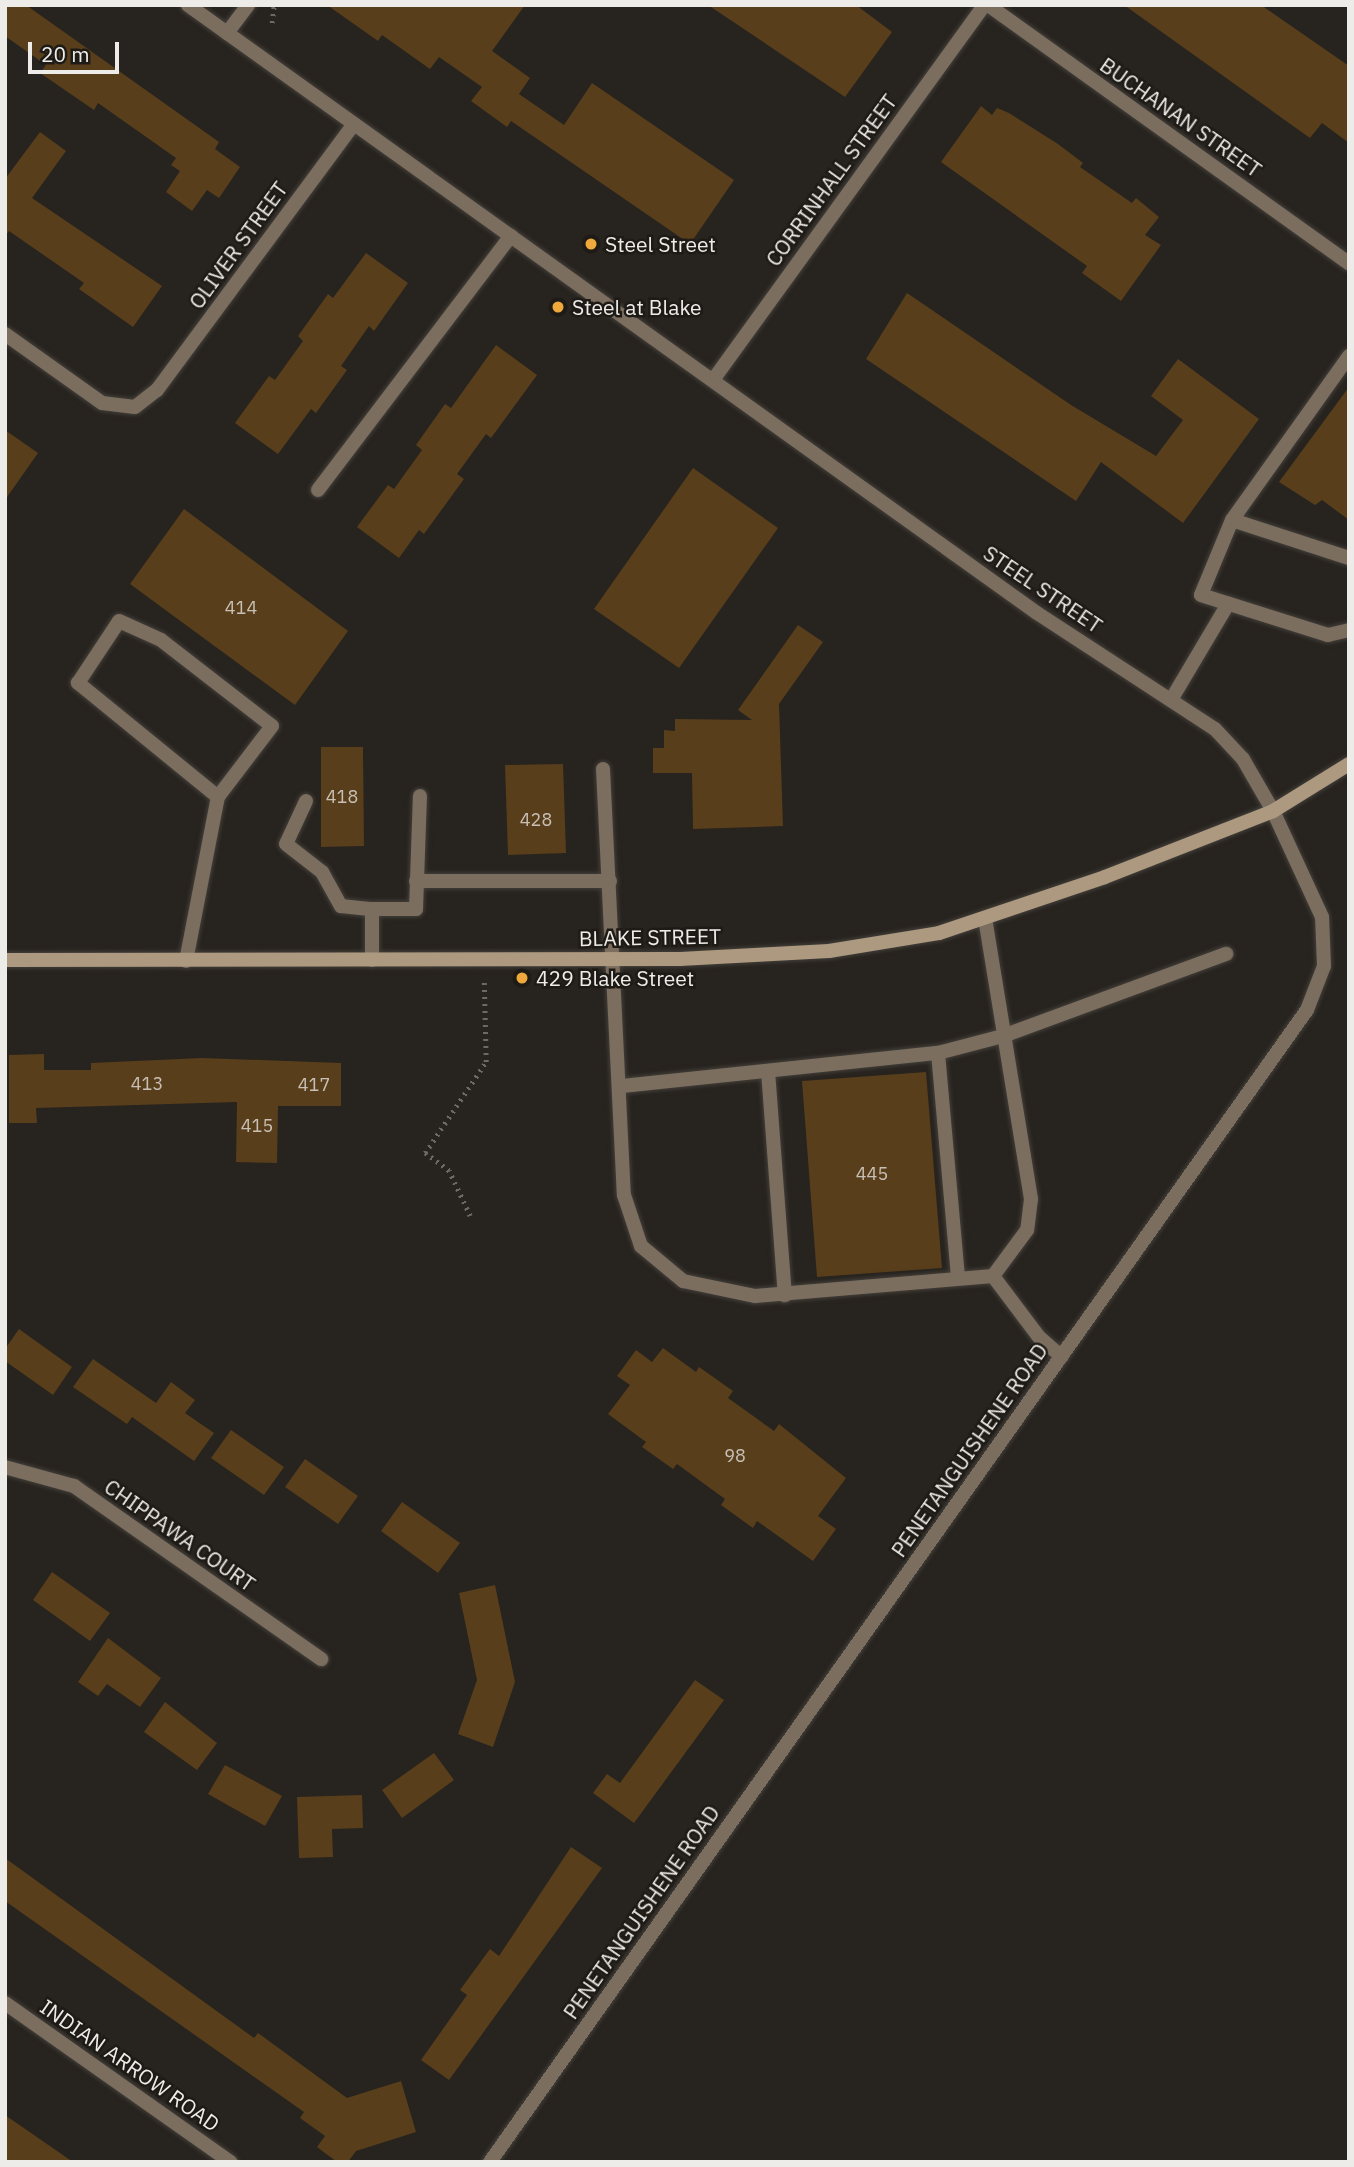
<!DOCTYPE html>
<html>
<head>
<meta charset="utf-8">
<style>
	body { margin:0 }
	#map { position:relative; width:1354px; height:2167px; overflow:hidden; background:#27231e; font-family:"IBM Plex Sans",sans-serif }
	div>[style] { position:absolute }
	.building>* { inset:0; background:#583e1b }
	.path>* { height:4.5px; margin-top:-2.25px; transform-origin:0; background:repeating-linear-gradient(90deg,#6d6a65 0 2px,transparent 0 7px) }
	.roads { filter:drop-shadow(0 0 2px #433f3a) drop-shadow(0 0 2px #433f3a) }
	.service>* { height:14px; margin:-7px; padding:0 7px; transform-origin:7px; border-radius:7px; background:#7b6e5f }
	.minor>* { height:14px; margin:-7px; padding:0 7px; transform-origin:7px; border-radius:7px; background:#7b6e5f }
	.tertiary>* { height:14px; margin:-7px; padding:0 7px; transform-origin:7px; border-radius:7px; background:#7b6e5f }
	.secondary>* { height:14px; margin:-7px; padding:0 7px; transform-origin:7px; border-radius:7px; background:#ac9980 }
	.dots>* { width:19px; height:19px; translate:-50% -50%; box-sizing:border-box; border:4px solid #1e1a15; border-radius:50% }
	span { translate:-50% -50%; white-space:nowrap; text-align:center; line-height:1.15; -webkit-text-stroke:5px #1e1a15; paint-order:stroke }
	.number-label { font-size:18px; color:#c8c0b5 }
	.number-label span { -webkit-text-stroke-width:0 }
	.street-label { font-size:21px; color:#eeece8 }
	.poi-label { font-size:21px; color:#eeece8 }
	.left { translate:0 -50%; text-align:left }
	.frame { position:absolute; inset:0; border:7px solid #eeece8; pointer-events:none }
	.scale { position:absolute; left:28px; top:42px; width:91px; height:32px; box-sizing:border-box; border:4px solid #eeece8; border-top:0; padding-left:9px; font-size:21px; line-height:24px; white-space:nowrap; color:#eeece8; -webkit-text-stroke:5px #1e1a15; paint-order:stroke }
</style>
</head>
<body>
<div id="map">
	<div class="building">
		<div style="clip-path:polygon(5px 5px,26px 5px,219px 142px,215px 149px,240px 167px,219px 198px,207px 190px,192px 211px,166px 192px,180px 171px,171px 165px,176px 158px,98px 103px,94px 110px,40px 73px,46px 65px,5px 36px)"></div>
		<div style="clip-path:polygon(327px 5px,525px 5px,492px 51px,530px 78px,519px 94px,564px 125px,592px 83px,734px 180px,690px 244px,511px 121px,507px 127px,471px 101px,482px 87px,439px 57px,430px 69px,382px 35px,378px 41px)"></div>
		<div style="clip-path:polygon(708px 5px,856px 5px,892px 32px,845px 97px)"></div>
		<div style="clip-path:polygon(1124px 5px,1261px 5px,1349px 66px,1349px 143px,1322px 123px,1310px 138px)"></div>
		<div style="clip-path:polygon(981px 106px,992px 115px,997px 108px,1009px 113px,1058px 144px,1083px 163px,1080px 167px,1132px 203px,1136px 198px,1159px 217px,1145px 235px,1161px 245px,1121px 301px,1082px 273px,1087px 266px,941px 162px)"></div>
		<div style="clip-path:polygon(40px 132px,66px 151px,32px 198px,162px 286px,133px 327px,79px 289px,84px 283px,9px 231px,5px 236px,5px 179px)"></div>
		<div style="clip-path:polygon(366px 253px,408px 283px,374px 331px,369px 326px,341px 366px,347px 370px,316px 413px,311px 409px,278px 454px,235px 423px,269px 376px,275px 380px,303px 341px,298px 336px,328px 294px,333px 298px)"></div>
		<div style="clip-path:polygon(907px 293px,1071px 405px,1156px 456px,1183px 420px,1151px 396px,1178px 359px,1259px 419px,1183px 523px,1101px 462px,1076px 501px,866px 359px)"></div>
		<div style="clip-path:polygon(496px 345px,537px 375px,491px 438px,486px 434px,457px 474px,464px 479px,424px 534px,419px 530px,399px 558px,357px 527px,388px 485px,394px 489px,422px 450px,416px 445px,445px 404px,451px 408px)"></div>
		<div style="clip-path:polygon(1349px 387px,1349px 520px,1322px 500px,1315px 505px,1279px 482px)"></div>
		<div style="clip-path:polygon(5px 430px,38px 453px,5px 500px)"></div>
		<div style="clip-path:polygon(693px 468px,778px 528px,679px 668px,594px 609px)"></div>
		<div style="clip-path:polygon(184px 509px,348px 631px,295px 705px,130px 584px)"></div>
		<div style="clip-path:polygon(798px 625px,823px 642px,779px 704px,783px 826px,693px 829px,692px 773px,653px 773px,653px 748px,664px 748px,664px 730px,675px 731px,675px 719px,752px 720px,738px 710px)"></div>
		<div style="clip-path:polygon(321px 747px,363px 747px,364px 846px,321px 847px)"></div>
		<div style="clip-path:polygon(563px 764px,566px 853px,508px 855px,505px 765px)"></div>
		<div style="clip-path:polygon(44px 1054px,44px 1070px,91px 1070px,91px 1063px,202px 1058px,341px 1063px,341px 1106px,278px 1106px,277px 1163px,236px 1162px,237px 1102px,36px 1108px,37px 1123px,9px 1123px,9px 1055px)"></div>
		<div style="clip-path:polygon(926px 1072px,942px 1268px,817px 1277px,802px 1081px)"></div>
		<div style="clip-path:polygon(19px 1329px,72px 1367px,53px 1395px,5px 1361px,5px 1349px)"></div>
		<div style="clip-path:polygon(663px 1348px,696px 1372px,699px 1367px,733px 1391px,728px 1398px,774px 1431px,779px 1424px,846px 1478px,818px 1516px,836px 1529px,813px 1561px,757px 1521px,753px 1528px,721px 1505px,725px 1499px,677px 1464px,673px 1469px,642px 1447px,646px 1442px,608px 1414px,630px 1385px,617px 1376px,636px 1350px,652px 1362px)"></div>
		<div style="clip-path:polygon(93px 1359px,156px 1403px,171px 1382px,195px 1400px,185px 1413px,214px 1433px,194px 1461px,132px 1417px,127px 1424px,73px 1387px)"></div>
		<div style="clip-path:polygon(231px 1430px,284px 1467px,264px 1495px,211px 1458px)"></div>
		<div style="clip-path:polygon(305px 1459px,358px 1496px,338px 1524px,285px 1487px)"></div>
		<div style="clip-path:polygon(402px 1502px,460px 1543px,438px 1573px,381px 1531px)"></div>
		<div style="clip-path:polygon(52px 1572px,110px 1613px,90px 1641px,33px 1600px)"></div>
		<div style="clip-path:polygon(495px 1585px,515px 1682px,493px 1747px,458px 1734px,477px 1680px,459px 1593px)"></div>
		<div style="clip-path:polygon(108px 1638px,161px 1678px,140px 1707px,107px 1684px,98px 1696px,78px 1682px)"></div>
		<div style="clip-path:polygon(695px 1680px,724px 1700px,634px 1823px,593px 1793px,607px 1774px,620px 1783px)"></div>
		<div style="clip-path:polygon(165px 1702px,217px 1743px,197px 1770px,144px 1732px)"></div>
		<div style="clip-path:polygon(434px 1753px,454px 1780px,402px 1818px,382px 1790px)"></div>
		<div style="clip-path:polygon(225px 1765px,282px 1796px,265px 1826px,208px 1794px)"></div>
		<div style="clip-path:polygon(362px 1795px,363px 1828px,332px 1829px,333px 1857px,299px 1858px,297px 1797px)"></div>
		<div style="clip-path:polygon(571px 1847px,602px 1868px,449px 2080px,421px 2060px,467px 1995px,460px 1990px,490px 1949px,499px 1956px)"></div>
		<div style="clip-path:polygon(5px 1858px,254px 2038px,258px 2033px,347px 2098px,401px 2081px,416px 2132px,356px 2151px,348px 2162px,337px 2162px,317px 2147px,325px 2136px,300px 2118px,304px 2112px,5px 1901px)"></div>
		<div style="clip-path:polygon(5px 2115px,73px 2162px,5px 2162px)"></div>
	</div>
	<div class="path">
		<div style="left:272px;top:23px;width:18px;rotate:-84deg"></div>
		<div style="left:470px;top:1216px;width:50px;rotate:-115deg"></div>
		<div style="left:449px;top:1171px;width:30px;rotate:-143deg"></div>
		<div style="left:425px;top:1153px;width:110px;rotate:-56.2deg"></div>
		<div style="left:486px;top:1062px;width:83px;rotate:-91.4deg"></div>
	</div>
	<div class="roads">
		<div class="service">
			<div style="left:1349px;top:356px;width:201px;rotate:125.5deg"></div>
			<div style="left:1232px;top:520px;width:123px;rotate:18deg"></div>
			<div style="left:318px;top:490px;width:319px;rotate:-52.8deg"></div>
			<div style="left:1232px;top:520px;width:81px;rotate:112.5deg"></div>
			<div style="left:1201px;top:595px;width:133px;rotate:17.5deg"></div>
			<div style="left:1328px;top:635px;width:22px;rotate:-13deg"></div>
			<div style="left:1171px;top:700px;width:112px;rotate:-59.3deg"></div>
			<div style="left:603px;top:769px;width:427px;rotate:87.2deg"></div>
			<div style="left:624px;top:1195px;width:54px;rotate:71.6deg"></div>
			<div style="left:641px;top:1246px;width:55px;rotate:39.8deg"></div>
			<div style="left:683px;top:1281px;width:74px;rotate:11.8deg"></div>
			<div style="left:755px;top:1296px;width:239px;rotate:-4.8deg"></div>
			<div style="left:993px;top:1276px;width:76px;rotate:53deg"></div>
			<div style="left:1039px;top:1337px;width:30px;rotate:41deg"></div>
			<div style="left:306px;top:801px;width:47px;rotate:114.9deg"></div>
			<div style="left:286px;top:844px;width:46px;rotate:37.9deg"></div>
			<div style="left:322px;top:872px;width:39px;rotate:61deg"></div>
			<div style="left:341px;top:906px;width:31px;rotate:6deg"></div>
			<div style="left:372px;top:909px;width:51px;rotate:90deg"></div>
			<div style="left:416px;top:881px;width:194px"></div>
			<div style="left:372px;top:909px;width:44px"></div>
			<div style="left:416px;top:909px;width:113px;rotate:-88deg"></div>
			<div style="left:985px;top:918px;width:285px;rotate:80.7deg"></div>
			<div style="left:1031px;top:1199px;width:31px;rotate:97deg"></div>
			<div style="left:1027px;top:1230px;width:57px;rotate:126.5deg"></div>
			<div style="left:186px;top:961px;width:167px;rotate:-79deg"></div>
			<div style="left:218px;top:797px;width:181px;rotate:-140.8deg"></div>
			<div style="left:78px;top:683px;width:74px;rotate:-56.5deg"></div>
			<div style="left:119px;top:621px;width:46px;rotate:24.3deg"></div>
			<div style="left:161px;top:640px;width:140px;rotate:37.8deg"></div>
			<div style="left:272px;top:726px;width:89px;rotate:127.3deg"></div>
			<div style="left:938px;top:1053px;width:224px;rotate:84.9deg"></div>
			<div style="left:768px;top:1071px;width:225px;rotate:85.7deg"></div>
			<div style="left:622px;top:1086px;width:318px;rotate:-6deg"></div>
			<div style="left:938px;top:1053px;width:67px;rotate:-14.7deg"></div>
			<div style="left:1003px;top:1036px;width:238px;rotate:-20.2deg"></div>
		</div>
		<div class="minor">
			<div style="left:988px;top:5px;width:444px;rotate:35.6deg"></div>
			<div style="left:227px;top:33px;width:35px;rotate:-53deg"></div>
			<div style="left:5px;top:334px;width:119px;rotate:35.4deg"></div>
			<div style="left:102px;top:403px;width:33px;rotate:7deg"></div>
			<div style="left:135px;top:407px;width:28px;rotate:-38deg"></div>
			<div style="left:157px;top:390px;width:331px;rotate:-53.5deg"></div>
			<div style="left:713px;top:380px;width:463px;rotate:-54.1deg"></div>
			<div style="left:5px;top:1467px;width:72px;rotate:15.4deg"></div>
			<div style="left:74px;top:1486px;width:302px;rotate:35deg"></div>
			<div style="left:5px;top:2003px;width:276px;rotate:35.2deg"></div>
			<div style="left:490px;top:2162px;width:1412px;rotate:-54.66deg"></div>
			<div style="left:1307px;top:1010px;width:47px;rotate:-68.9deg"></div>
			<div style="left:1324px;top:966px;width:49px;rotate:-92.3deg"></div>
			<div style="left:1322px;top:917px;width:117px;rotate:-114.8deg"></div>
		</div>
		<div class="tertiary">
			<div style="left:188px;top:5px;width:1044px;rotate:35.61deg"></div>
			<div style="left:1037px;top:613px;width:212px;rotate:33.1deg"></div>
			<div style="left:1215px;top:729px;width:41px;rotate:47deg"></div>
			<div style="left:1243px;top:759px;width:60px;rotate:60deg"></div>
		</div>
		<div class="secondary">
			<div style="left:5px;top:960px;width:675px;rotate:-0.08deg"></div>
			<div style="left:680px;top:959px;width:149px;rotate:-3.1deg"></div>
			<div style="left:829px;top:951px;width:111px;rotate:-9.3deg"></div>
			<div style="left:939px;top:933px;width:175px;rotate:-18.6deg"></div>
			<div style="left:1105px;top:877px;width:180px;rotate:-21.4deg"></div>
			<div style="left:1273px;top:811px;width:89px;rotate:-31.7deg"></div>
		</div>
	</div>
	<div class="dots">
		<div style="left:591px;top:244px;background:#eea83c"></div>
		<div style="left:558px;top:307px;background:#eea83c"></div>
		<div style="left:522px;top:978px;background:#eea83c"></div>
	</div>
	<div class="number-label">
		<span style="left:241px;top:608px">414</span>
		<span style="left:342px;top:797px">418</span>
		<span style="left:536px;top:820px">428</span>
		<span style="left:147px;top:1084px">413</span>
		<span style="left:314px;top:1085px">417</span>
		<span style="left:257px;top:1126px">415</span>
		<span style="left:872px;top:1174px">445</span>
		<span style="left:735px;top:1456px">98</span>
	</div>
	<div class="street-label">
		<span style="left:1181px;top:117px;rotate:35deg">BUCHANAN STREET</span>
		<span style="left:831px;top:180px;rotate:-54deg">CORRINHALL STREET</span>
		<span style="left:238px;top:245px;rotate:-54deg">OLIVER STREET</span>
		<span style="left:1043px;top:589px;rotate:34deg">STEEL STREET</span>
		<span style="left:650px;top:937px;rotate:-1deg">BLAKE STREET</span>
		<span style="left:969px;top:1450px;rotate:-55deg">PENETANGUISHENE ROAD</span>
		<span style="left:180px;top:1535px;rotate:35deg">CHIPPAWA COURT</span>
		<span style="left:641px;top:1912px;rotate:-55deg">PENETANGUISHENE ROAD</span>
		<span style="left:130px;top:2065px;rotate:35deg">INDIAN ARROW ROAD</span>
	</div>
	<div class="poi-label">
		<span class="left" style="left:605px;top:244px">Steel Street</span>
		<span class="left" style="left:572px;top:307px">Steel at Blake</span>
		<span class="left" style="left:536px;top:978px">429 Blake Street</span>
	</div>
	<div class="frame"></div>
	<div class="scale">20 m</div>
</div>
</body>
</html>
